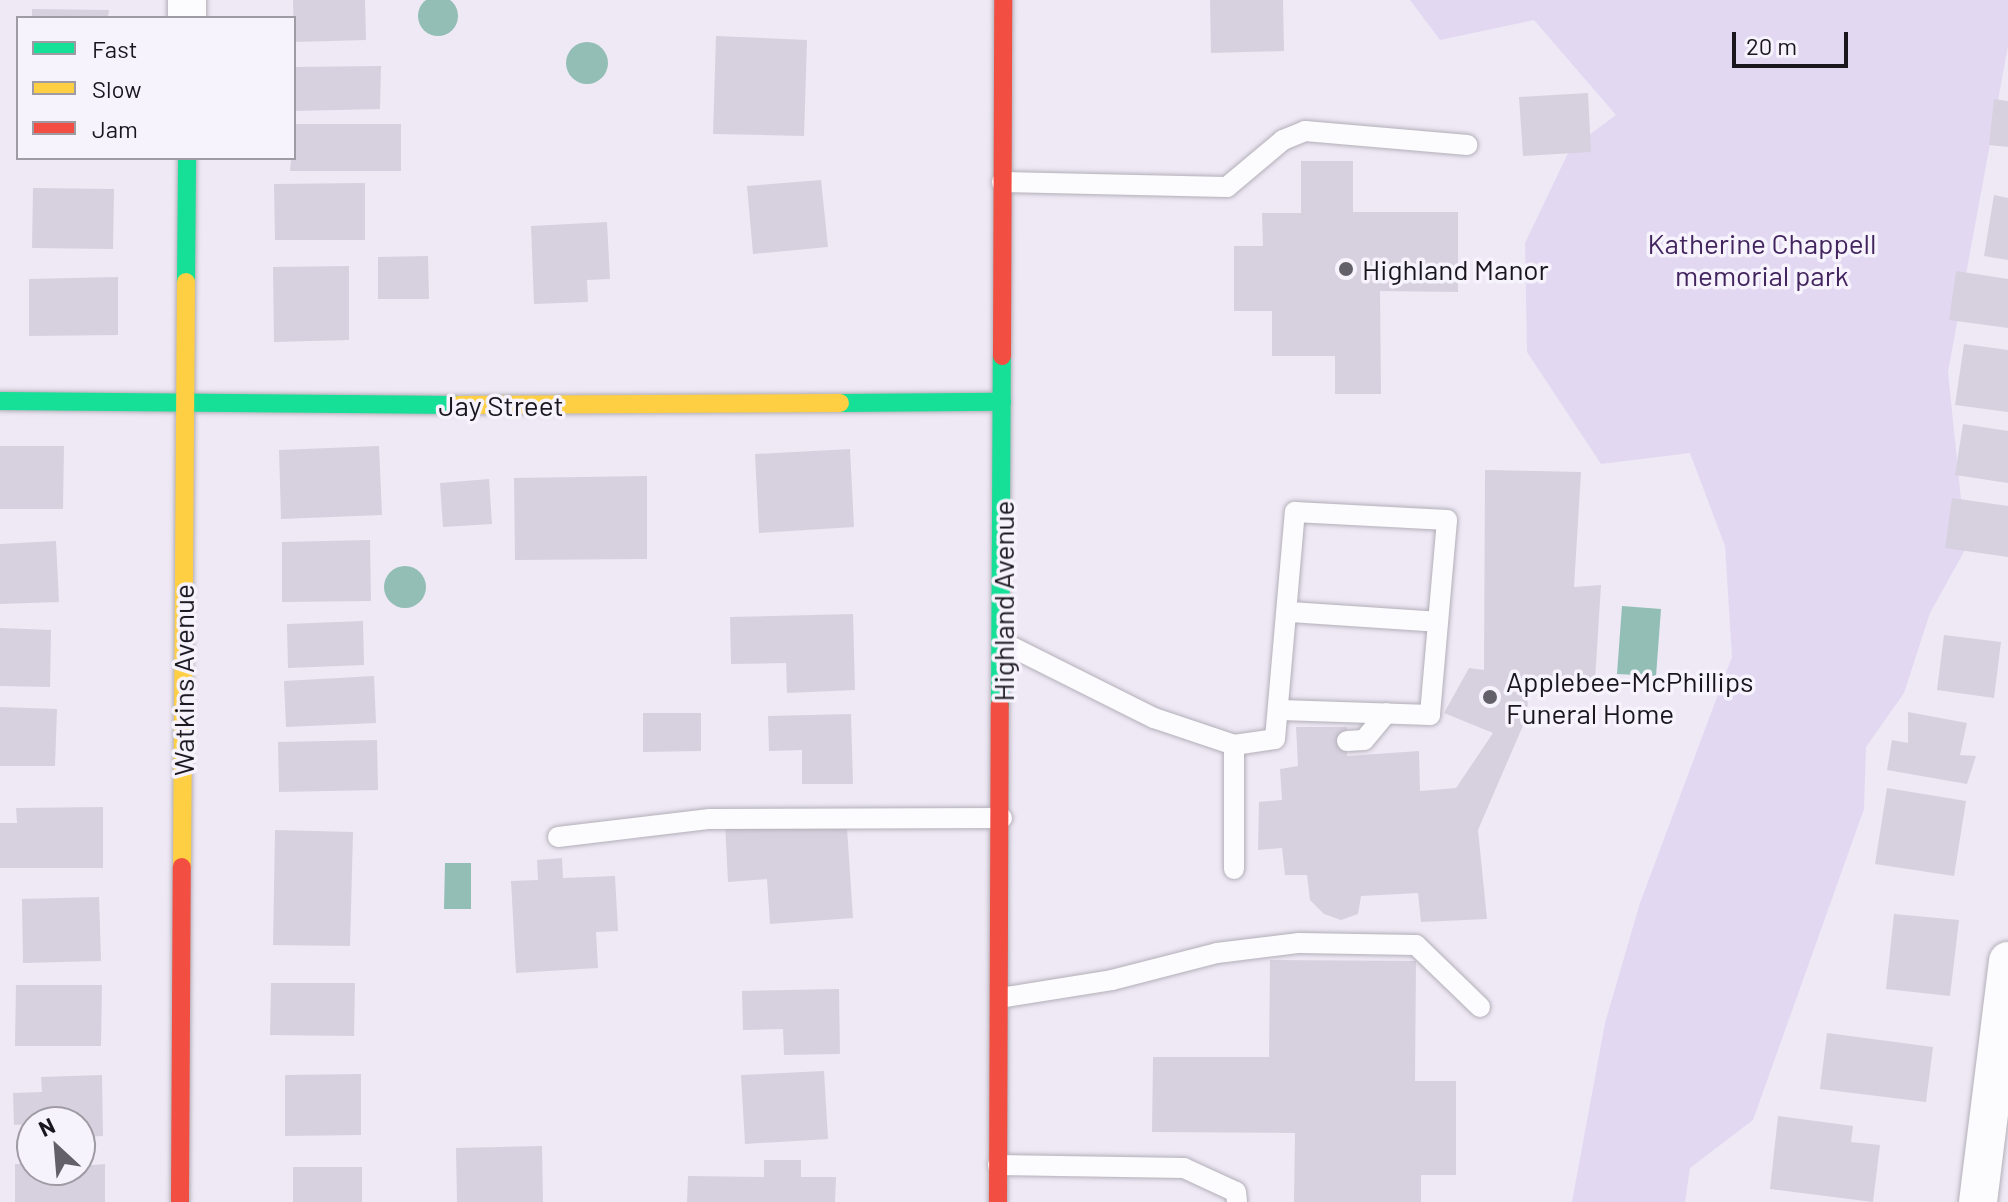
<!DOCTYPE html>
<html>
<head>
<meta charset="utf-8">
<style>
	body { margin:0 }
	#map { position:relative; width:2008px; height:1202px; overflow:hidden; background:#eee9f5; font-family:Barlow,sans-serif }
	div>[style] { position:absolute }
	.green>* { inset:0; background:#e3d8f2 }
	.water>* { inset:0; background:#92beb6 }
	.round { border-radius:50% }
	.building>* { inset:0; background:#d7d1df }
	.roads { filter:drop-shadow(0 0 2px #b3afb8) drop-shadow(0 0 2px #b3afb8) }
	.lane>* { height:20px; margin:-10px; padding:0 10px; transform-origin:10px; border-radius:10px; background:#fcfcfe }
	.street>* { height:38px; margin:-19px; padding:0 19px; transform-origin:19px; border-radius:19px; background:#fcfcfe }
	.fast>* { height:18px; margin:-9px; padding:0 9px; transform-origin:9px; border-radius:9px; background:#16e098 }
	.slow>* { height:18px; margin:-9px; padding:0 9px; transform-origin:9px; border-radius:9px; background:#ffcf43 }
	.jam>* { height:18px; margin:-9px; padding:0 9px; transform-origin:9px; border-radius:9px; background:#f24e42 }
	.dots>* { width:22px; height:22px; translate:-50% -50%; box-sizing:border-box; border:4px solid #f7f3fd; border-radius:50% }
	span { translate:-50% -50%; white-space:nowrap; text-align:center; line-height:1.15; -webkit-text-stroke:7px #f7f3fd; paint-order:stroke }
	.park-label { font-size:28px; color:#42245e }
	.poi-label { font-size:28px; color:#19161e }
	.left { translate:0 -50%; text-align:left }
	.street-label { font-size:28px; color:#19161e }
	.legend { position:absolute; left:16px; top:16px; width:280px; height:144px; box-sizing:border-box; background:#f7f3fd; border:2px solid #9e9ba4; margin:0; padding:10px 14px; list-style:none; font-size:24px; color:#19161e }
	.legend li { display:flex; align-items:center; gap:16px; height:40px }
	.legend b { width:40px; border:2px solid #9e9ba4 }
	.north { position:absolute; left:16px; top:1106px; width:80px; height:80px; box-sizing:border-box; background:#f7f3fd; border:2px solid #9e9ba4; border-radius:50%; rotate:334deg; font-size:22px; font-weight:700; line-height:32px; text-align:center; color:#19161e }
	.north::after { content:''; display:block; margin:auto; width:28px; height:36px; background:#646069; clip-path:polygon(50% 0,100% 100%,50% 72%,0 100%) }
	.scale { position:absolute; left:1732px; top:32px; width:116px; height:36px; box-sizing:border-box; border:4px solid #19161e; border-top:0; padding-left:10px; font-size:24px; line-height:28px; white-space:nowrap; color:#19161e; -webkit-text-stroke:6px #f7f3fd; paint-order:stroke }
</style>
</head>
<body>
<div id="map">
	<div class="green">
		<div style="clip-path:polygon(1410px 0,2008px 0,2008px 46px,1948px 372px,1966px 548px,1930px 613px,1904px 693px,1866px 747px,1864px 809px,1753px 1120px,1690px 1168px,1685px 1202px,1572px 1202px,1605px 1023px,1640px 903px,1732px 657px,1725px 546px,1690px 453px,1601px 464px,1527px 352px,1525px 243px,1570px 149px,1616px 115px,1534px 20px,1440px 40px)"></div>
	</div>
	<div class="water">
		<div class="round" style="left:418px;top:-4px;width:40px;height:40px"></div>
		<div class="round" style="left:566px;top:42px;width:42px;height:42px"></div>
		<div class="round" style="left:384px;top:566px;width:42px;height:42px"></div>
		<div style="clip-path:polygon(1622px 606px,1661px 609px,1656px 676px,1617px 674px)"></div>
		<div style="clip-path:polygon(445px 863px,471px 863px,471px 909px,444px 909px)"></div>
	</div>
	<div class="building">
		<div style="clip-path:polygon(293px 0,365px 0,366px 40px,294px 42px)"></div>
		<div style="clip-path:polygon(1210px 0,1283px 0,1284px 51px,1211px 53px)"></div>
		<div style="clip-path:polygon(32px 9px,109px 10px,108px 18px,32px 18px)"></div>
		<div style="clip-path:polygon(716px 36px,807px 40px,804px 136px,713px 134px)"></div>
		<div style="clip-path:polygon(381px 66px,380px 109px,294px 111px,294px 67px)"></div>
		<div style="clip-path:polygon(1588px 93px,1591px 152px,1523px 156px,1519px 97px)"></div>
		<div style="clip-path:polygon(1994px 99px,2008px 101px,2008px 147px,1989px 145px)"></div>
		<div style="clip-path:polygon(294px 124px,401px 124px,401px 171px,290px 171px)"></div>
		<div style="clip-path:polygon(1301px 161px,1353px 161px,1353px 212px,1458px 212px,1458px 292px,1380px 291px,1381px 394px,1335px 394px,1335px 356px,1272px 356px,1272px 311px,1234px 311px,1234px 246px,1263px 246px,1262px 213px,1301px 213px)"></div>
		<div style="clip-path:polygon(821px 180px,828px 247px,753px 254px,747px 186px)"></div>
		<div style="clip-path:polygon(365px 183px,365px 240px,275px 240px,274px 184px)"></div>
		<div style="clip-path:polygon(33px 188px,114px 189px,113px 249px,32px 248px)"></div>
		<div style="clip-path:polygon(1994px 195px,2008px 198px,2008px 260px,1984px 256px)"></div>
		<div style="clip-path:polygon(607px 222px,610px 279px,587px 280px,588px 302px,534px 304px,531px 226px)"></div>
		<div style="clip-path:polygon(428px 256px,429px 299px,378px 299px,378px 257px)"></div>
		<div style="clip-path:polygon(349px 266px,349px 340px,274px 342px,273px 267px)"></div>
		<div style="clip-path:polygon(1956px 271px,2008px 279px,2008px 328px,1949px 320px)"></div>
		<div style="clip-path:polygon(118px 277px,118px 335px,29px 336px,29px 279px)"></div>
		<div style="clip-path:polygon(1964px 344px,2008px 350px,2008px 412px,1955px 405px)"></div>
		<div style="clip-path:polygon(1963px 424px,2008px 431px,2008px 483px,1955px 475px)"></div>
		<div style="clip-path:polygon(0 446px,64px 446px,63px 509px,0 509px)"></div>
		<div style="clip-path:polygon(379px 446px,382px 515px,281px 519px,279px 450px)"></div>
		<div style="clip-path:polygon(850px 449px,854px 527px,759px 533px,755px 454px)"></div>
		<div style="clip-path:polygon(1485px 470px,1581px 472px,1574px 587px,1601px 585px,1595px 680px,1527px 681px,1528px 714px,1478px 830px,1487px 919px,1421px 922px,1418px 893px,1361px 896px,1358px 914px,1341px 920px,1324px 914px,1310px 900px,1307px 875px,1285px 875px,1282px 848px,1258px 850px,1259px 802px,1282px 800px,1280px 769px,1298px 766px,1296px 727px,1347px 727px,1347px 756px,1419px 751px,1420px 791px,1456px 788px,1493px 733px,1444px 713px,1469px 668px,1484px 670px)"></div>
		<div style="clip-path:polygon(647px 476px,647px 559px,515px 560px,514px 478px)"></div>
		<div style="clip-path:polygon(489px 479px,492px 524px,443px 527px,440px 483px)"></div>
		<div style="clip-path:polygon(1952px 498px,2008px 506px,2008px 557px,1945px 548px)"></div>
		<div style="clip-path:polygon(370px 540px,371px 601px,282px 602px,282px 542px)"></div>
		<div style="clip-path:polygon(56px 541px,59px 602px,0 604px,0 544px)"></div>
		<div style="clip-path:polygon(853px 614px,855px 690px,787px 693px,786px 663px,731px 664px,730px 617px)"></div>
		<div style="clip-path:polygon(363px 621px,364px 665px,288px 668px,287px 624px)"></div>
		<div style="clip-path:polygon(0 628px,51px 630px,50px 687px,0 686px)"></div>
		<div style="clip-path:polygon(1944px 635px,2001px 642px,1994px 698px,1937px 690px)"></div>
		<div style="clip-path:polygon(374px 676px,376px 723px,286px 727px,284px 681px)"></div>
		<div style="clip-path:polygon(0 707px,57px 709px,55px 766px,0 766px)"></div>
		<div style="clip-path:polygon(1908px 712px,1967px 723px,1960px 755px,1976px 756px,1967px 784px,1887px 770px,1892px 740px,1908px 743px)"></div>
		<div style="clip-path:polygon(643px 713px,701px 713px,701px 751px,643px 752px)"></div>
		<div style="clip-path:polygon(851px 714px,853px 784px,802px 784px,802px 750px,769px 751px,768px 716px)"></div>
		<div style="clip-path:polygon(377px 740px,378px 790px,279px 792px,278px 742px)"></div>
		<div style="clip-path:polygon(1887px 788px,1966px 801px,1954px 876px,1875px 864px)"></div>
		<div style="clip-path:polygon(103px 807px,103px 868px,0 868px,0 823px,17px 823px,16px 808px)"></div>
		<div style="clip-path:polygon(846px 813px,853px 918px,770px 924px,767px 879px,728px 882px,725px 822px)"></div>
		<div style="clip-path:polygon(275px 830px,353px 832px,350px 946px,273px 945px)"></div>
		<div style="clip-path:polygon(562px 858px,563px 878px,615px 876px,618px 931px,596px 932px,598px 968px,516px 973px,511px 881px,538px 880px,537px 860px)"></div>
		<div style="clip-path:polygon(99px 897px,101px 961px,23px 963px,22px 899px)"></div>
		<div style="clip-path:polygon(1894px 914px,1959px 920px,1950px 996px,1886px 989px)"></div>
		<div style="clip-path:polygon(1270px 960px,1416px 961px,1415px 1081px,1456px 1081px,1456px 1175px,1421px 1175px,1421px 1202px,1294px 1202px,1295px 1133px,1152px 1132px,1153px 1057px,1269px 1057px)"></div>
		<div style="clip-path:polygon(271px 983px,355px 983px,354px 1036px,270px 1035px)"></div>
		<div style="clip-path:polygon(16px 985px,102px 985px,101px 1046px,15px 1046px)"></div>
		<div style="clip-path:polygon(839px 989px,840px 1054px,784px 1055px,783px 1029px,743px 1030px,742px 991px)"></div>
		<div style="clip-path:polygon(1827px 1033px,1933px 1047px,1926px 1102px,1820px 1089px)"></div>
		<div style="clip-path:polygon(824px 1071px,828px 1139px,745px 1144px,741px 1075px)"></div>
		<div style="clip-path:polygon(361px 1074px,361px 1135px,285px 1136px,285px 1075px)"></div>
		<div style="clip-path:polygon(102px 1075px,103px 1136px,80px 1137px,80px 1122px,14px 1125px,13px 1093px,42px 1092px,41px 1077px)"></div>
		<div style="clip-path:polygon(1778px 1116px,1853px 1126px,1851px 1142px,1880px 1145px,1873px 1202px,1770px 1189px)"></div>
		<div style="clip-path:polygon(542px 1146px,543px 1202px,457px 1202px,456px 1148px)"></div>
		<div style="clip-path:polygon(764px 1160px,801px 1160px,801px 1177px,836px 1177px,835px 1202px,687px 1202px,688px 1176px,764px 1177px)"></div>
		<div style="clip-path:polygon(15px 1164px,32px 1164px,32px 1170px,105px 1164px,105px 1202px,15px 1202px)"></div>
		<div style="clip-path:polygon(293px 1167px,362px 1167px,362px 1202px,293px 1202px)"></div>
	</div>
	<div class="roads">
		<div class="lane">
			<div style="left:1002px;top:182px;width:225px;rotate:1.3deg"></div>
			<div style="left:1227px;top:187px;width:73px;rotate:-40deg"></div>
			<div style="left:1283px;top:140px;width:24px;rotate:-22deg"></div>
			<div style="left:1305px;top:131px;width:163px;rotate:4.9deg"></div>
			<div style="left:1289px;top:612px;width:149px;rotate:3.8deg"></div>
			<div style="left:1004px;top:643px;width:168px;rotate:26.6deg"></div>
			<div style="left:1154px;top:718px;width:84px;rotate:18.6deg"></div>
			<div style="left:1234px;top:745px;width:41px;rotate:-8.3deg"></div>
			<div style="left:1275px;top:739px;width:228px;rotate:-85deg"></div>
			<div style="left:1295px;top:512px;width:152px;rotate:3deg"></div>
			<div style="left:1447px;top:520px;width:196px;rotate:95deg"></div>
			<div style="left:1430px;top:715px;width:149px;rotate:-178.1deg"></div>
			<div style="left:1347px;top:741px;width:17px;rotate:-3deg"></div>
			<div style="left:1364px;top:740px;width:35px;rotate:-50deg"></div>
			<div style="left:558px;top:837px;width:153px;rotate:-6.8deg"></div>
			<div style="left:710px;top:819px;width:292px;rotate:-0.2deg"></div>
			<div style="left:1234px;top:869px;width:124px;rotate:-90deg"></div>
			<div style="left:1000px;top:998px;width:113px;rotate:-9.1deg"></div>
			<div style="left:1112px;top:980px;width:108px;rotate:-14.4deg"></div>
			<div style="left:1217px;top:953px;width:83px;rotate:-7deg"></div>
			<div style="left:1299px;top:943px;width:117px;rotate:1deg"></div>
			<div style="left:1416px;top:945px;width:89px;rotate:44.1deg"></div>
			<div style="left:998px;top:1165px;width:186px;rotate:0.9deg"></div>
			<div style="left:1184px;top:1168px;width:57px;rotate:24.8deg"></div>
			<div style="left:1236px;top:1192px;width:10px;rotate:84deg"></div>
		</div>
		<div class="street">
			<div style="left:187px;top:18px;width:18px;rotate:-90deg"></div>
			<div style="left:1978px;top:1202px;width:243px;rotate:-82.9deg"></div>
		</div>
		<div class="fast">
			<div style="left:186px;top:282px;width:124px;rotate:-89.5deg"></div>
			<div style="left:0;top:401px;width:458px;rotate:0.5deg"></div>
			<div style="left:840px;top:403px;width:162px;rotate:-0.4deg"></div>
			<div style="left:1000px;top:705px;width:349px;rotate:-89.7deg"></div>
		</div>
		<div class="slow">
			<div style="left:458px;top:405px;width:382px;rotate:-0.3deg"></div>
			<div style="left:182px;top:867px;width:585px;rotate:-89.61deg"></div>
		</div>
		<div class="jam">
			<div style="left:1002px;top:356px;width:356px;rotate:-89.8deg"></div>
			<div style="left:180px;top:1202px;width:335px;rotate:-89.7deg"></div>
			<div style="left:998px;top:1202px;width:497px;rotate:-89.8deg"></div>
		</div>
	</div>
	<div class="dots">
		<div style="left:1346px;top:269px;background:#646069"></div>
		<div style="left:1490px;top:697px;background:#646069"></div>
	</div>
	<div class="park-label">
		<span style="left:1762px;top:259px">Katherine Chappell<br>memorial park</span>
	</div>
	<div class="poi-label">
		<span class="left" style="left:1362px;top:269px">Highland Manor</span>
		<span class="left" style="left:1506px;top:697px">Applebee-McPhillips<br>Funeral Home</span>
	</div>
	<div class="street-label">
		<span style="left:501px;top:405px">Jay Street</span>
		<span style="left:1003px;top:601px;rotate:-90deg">Highland Avenue</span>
		<span style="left:183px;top:680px;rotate:-90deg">Watkins Avenue</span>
	</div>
	<ul class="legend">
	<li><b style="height:10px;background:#16e098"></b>Fast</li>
	<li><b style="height:10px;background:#ffcf43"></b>Slow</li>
	<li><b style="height:10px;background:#f24e42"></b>Jam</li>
	</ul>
	<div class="north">N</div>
	<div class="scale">20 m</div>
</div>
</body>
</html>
